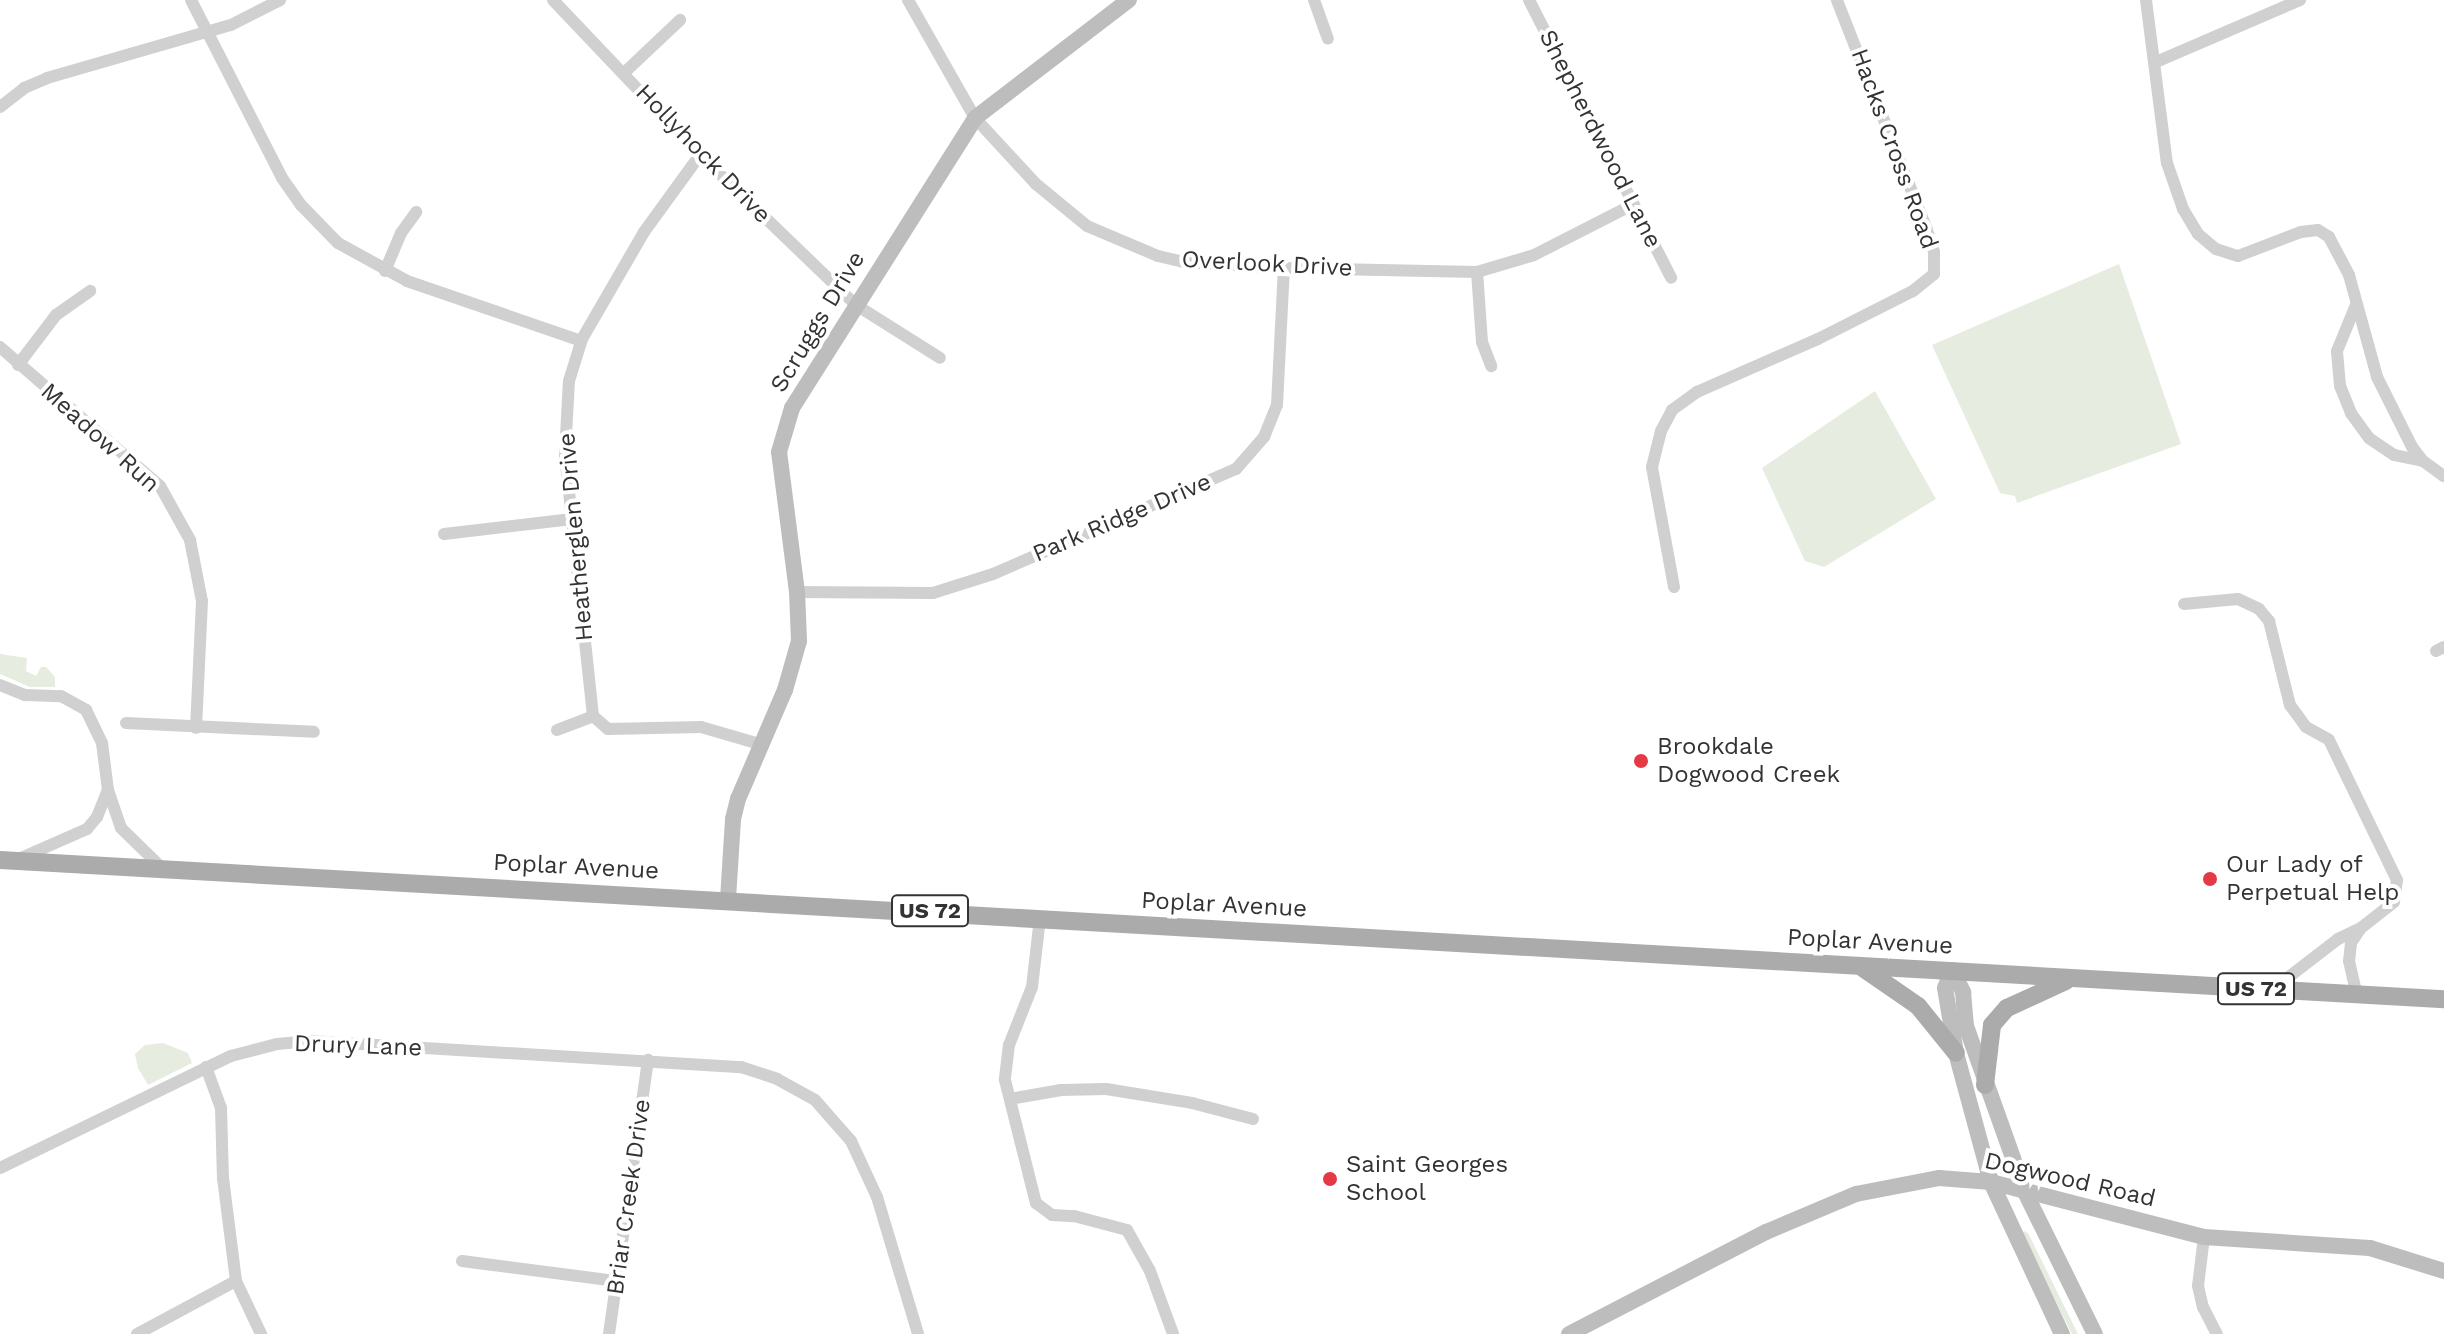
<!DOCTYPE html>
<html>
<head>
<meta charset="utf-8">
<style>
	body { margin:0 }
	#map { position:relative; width:2444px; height:1334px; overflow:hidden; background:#fff; font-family:"Work Sans",sans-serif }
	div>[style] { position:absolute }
	.green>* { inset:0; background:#e6ecdf }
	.street>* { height:12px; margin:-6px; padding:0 6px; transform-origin:6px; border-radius:6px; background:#d0d0d0 }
	.secondary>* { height:16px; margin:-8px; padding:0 8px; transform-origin:8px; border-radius:8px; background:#bdbdbd }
	.primary>* { height:18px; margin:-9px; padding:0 9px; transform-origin:9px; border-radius:9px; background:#ababab }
	.dots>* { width:22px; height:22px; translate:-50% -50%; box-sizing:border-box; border:4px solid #fff; border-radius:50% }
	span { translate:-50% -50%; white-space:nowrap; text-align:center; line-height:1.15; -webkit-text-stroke:8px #fff; paint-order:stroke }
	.shield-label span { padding:2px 6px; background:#fff; border:2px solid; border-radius:6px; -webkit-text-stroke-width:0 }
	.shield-label { font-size:22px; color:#333; font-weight:700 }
	.street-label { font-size:24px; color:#333 }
	.poi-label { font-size:24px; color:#333 }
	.left { translate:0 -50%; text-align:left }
</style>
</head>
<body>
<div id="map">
	<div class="green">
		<div style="clip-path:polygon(2119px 264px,2181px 444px,2017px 503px,2015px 496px,2000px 493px,1932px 345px)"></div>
		<div style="clip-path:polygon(1875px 391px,1936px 499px,1824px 567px,1805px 561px,1762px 468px)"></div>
		<div style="clip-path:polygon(0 654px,27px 658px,26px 671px,36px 676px,41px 667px,46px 667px,55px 677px,55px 687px,30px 687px,0 674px)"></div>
		<div style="clip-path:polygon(163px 1043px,188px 1053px,192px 1063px,148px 1085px,138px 1068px,135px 1054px,145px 1045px)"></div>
		<div style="clip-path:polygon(2024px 1231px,2028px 1233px,2078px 1334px,2072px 1334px,2022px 1235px)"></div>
	</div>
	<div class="street">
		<div style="left:191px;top:0;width:200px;rotate:62.9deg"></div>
		<div style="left:282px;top:178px;width:33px;rotate:55deg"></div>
		<div style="left:301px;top:205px;width:53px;rotate:45.8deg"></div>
		<div style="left:338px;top:243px;width:79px;rotate:28.8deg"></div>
		<div style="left:407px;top:281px;width:184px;rotate:19deg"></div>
		<div style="left:553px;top:0;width:214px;rotate:46.5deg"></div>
		<div style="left:700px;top:155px;width:216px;rotate:43.9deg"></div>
		<div style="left:856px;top:305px;width:99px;rotate:32.2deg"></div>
		<div style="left:908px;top:0;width:136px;rotate:60.4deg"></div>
		<div style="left:975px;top:118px;width:90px;rotate:47.3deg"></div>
		<div style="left:1036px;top:184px;width:66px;rotate:39.5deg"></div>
		<div style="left:1087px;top:226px;width:77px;rotate:22.9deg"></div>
		<div style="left:1158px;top:256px;width:27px;rotate:13deg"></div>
		<div style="left:1184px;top:262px;width:100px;rotate:3.4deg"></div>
		<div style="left:1284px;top:268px;width:193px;rotate:1.2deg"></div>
		<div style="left:1477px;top:272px;width:59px;rotate:-16.6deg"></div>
		<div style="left:1534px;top:255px;width:112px;rotate:-27deg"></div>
		<div style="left:1314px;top:0;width:41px;rotate:70.3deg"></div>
		<div style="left:1529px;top:0;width:312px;rotate:62.9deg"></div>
		<div style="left:2146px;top:0;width:164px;rotate:82.7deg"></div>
		<div style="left:2167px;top:163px;width:49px;rotate:70.8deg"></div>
		<div style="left:2183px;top:209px;width:29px;rotate:59deg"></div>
		<div style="left:2198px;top:234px;width:23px;rotate:40deg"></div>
		<div style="left:2216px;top:249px;width:23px;rotate:18deg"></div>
		<div style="left:2238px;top:256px;width:67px;rotate:-20.9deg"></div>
		<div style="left:2301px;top:232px;width:17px;rotate:-7deg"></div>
		<div style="left:2318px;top:230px;width:13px;rotate:32deg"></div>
		<div style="left:2329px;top:237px;width:43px;rotate:62.2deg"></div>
		<div style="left:2349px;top:275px;width:106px;rotate:74.6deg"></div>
		<div style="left:2377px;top:377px;width:78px;rotate:63.4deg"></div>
		<div style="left:2412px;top:447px;width:18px;rotate:52deg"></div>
		<div style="left:2423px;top:461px;width:30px;rotate:-168deg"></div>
		<div style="left:2394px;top:455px;width:30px;rotate:-146deg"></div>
		<div style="left:2369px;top:438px;width:31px;rotate:-126deg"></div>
		<div style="left:2351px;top:413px;width:29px;rotate:-112deg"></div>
		<div style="left:2340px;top:386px;width:35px;rotate:-95deg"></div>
		<div style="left:2337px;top:351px;width:50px;rotate:-67.6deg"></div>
		<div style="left:2156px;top:62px;width:157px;rotate:-23.3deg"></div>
		<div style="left:625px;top:72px;width:76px;rotate:-43.4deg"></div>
		<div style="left:0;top:107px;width:31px;rotate:-38deg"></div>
		<div style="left:24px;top:88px;width:25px;rotate:-23deg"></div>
		<div style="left:47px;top:78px;width:191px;rotate:-16.1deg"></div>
		<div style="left:231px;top:25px;width:55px;rotate:-27deg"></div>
		<div style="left:385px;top:271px;width:41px;rotate:-67.2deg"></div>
		<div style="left:401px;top:233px;width:26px;rotate:-54deg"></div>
		<div style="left:1477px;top:272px;width:70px;rotate:85.9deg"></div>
		<div style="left:1482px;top:342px;width:26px;rotate:69deg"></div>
		<div style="left:0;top:347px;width:212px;rotate:41deg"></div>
		<div style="left:160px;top:486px;width:62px;rotate:60.9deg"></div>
		<div style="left:190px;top:540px;width:62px;rotate:78.9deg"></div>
		<div style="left:202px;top:601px;width:127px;rotate:92.7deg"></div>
		<div style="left:18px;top:365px;width:63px;rotate:-52.8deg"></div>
		<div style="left:56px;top:315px;width:42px;rotate:-35.2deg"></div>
		<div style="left:2423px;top:461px;width:26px;rotate:36deg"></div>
		<div style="left:444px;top:534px;width:129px;rotate:-6.7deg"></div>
		<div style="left:1674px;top:587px;width:122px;rotate:-100.4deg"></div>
		<div style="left:1652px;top:467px;width:37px;rotate:-76deg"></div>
		<div style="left:1661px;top:431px;width:24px;rotate:-62deg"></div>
		<div style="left:1672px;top:410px;width:31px;rotate:-36deg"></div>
		<div style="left:1697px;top:392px;width:132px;rotate:-23.7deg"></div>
		<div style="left:1818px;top:339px;width:106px;rotate:-26.8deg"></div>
		<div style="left:1913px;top:291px;width:27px;rotate:-39deg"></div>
		<div style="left:1934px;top:274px;width:22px;rotate:-90deg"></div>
		<div style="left:1934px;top:252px;width:23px;rotate:-108deg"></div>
		<div style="left:1927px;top:230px;width:247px;rotate:-111.4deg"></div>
		<div style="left:797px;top:592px;width:136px;rotate:0.4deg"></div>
		<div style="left:933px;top:593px;width:63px;rotate:-17.6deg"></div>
		<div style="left:993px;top:574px;width:265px;rotate:-23.4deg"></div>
		<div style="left:1236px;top:469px;width:43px;rotate:-48.8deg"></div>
		<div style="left:1264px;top:437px;width:35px;rotate:-68deg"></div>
		<div style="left:1277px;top:405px;width:137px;rotate:-87.1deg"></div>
		<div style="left:2184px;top:604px;width:54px;rotate:-5.3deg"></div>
		<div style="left:2238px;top:599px;width:23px;rotate:25deg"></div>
		<div style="left:2259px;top:609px;width:16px;rotate:50deg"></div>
		<div style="left:2269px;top:621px;width:87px;rotate:76deg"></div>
		<div style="left:2290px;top:705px;width:27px;rotate:54deg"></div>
		<div style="left:2306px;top:727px;width:26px;rotate:29deg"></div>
		<div style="left:2329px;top:740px;width:156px;rotate:64.1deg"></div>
		<div style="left:2397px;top:880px;width:22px;rotate:98deg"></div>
		<div style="left:2394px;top:902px;width:42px;rotate:141.8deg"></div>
		<div style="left:2436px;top:651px;width:9px;rotate:-27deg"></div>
		<div style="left:0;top:685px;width:27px;rotate:22deg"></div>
		<div style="left:25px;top:695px;width:36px;rotate:2deg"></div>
		<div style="left:61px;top:696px;width:29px;rotate:29deg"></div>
		<div style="left:86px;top:710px;width:37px;rotate:64deg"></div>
		<div style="left:102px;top:743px;width:47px;rotate:82.7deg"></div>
		<div style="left:108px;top:790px;width:40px;rotate:71.1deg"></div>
		<div style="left:121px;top:828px;width:59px;rotate:44.3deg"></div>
		<div style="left:593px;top:716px;width:263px;rotate:-96.1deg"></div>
		<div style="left:565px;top:454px;width:73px;rotate:-86.9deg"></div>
		<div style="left:569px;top:381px;width:44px;rotate:-72.8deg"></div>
		<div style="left:582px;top:339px;width:124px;rotate:-59.9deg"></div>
		<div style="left:644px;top:232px;width:95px;rotate:-54deg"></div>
		<div style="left:126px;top:723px;width:188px;rotate:2.7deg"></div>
		<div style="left:557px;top:730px;width:39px;rotate:-21deg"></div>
		<div style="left:593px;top:716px;width:20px;rotate:41deg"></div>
		<div style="left:608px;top:729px;width:93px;rotate:-1.2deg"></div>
		<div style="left:701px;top:727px;width:60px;rotate:16.3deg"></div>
		<div style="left:21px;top:858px;width:72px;rotate:-23.7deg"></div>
		<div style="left:87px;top:829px;width:16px;rotate:-50deg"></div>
		<div style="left:97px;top:817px;width:29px;rotate:-68deg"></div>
		<div style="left:1040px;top:918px;width:69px;rotate:96.6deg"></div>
		<div style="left:1032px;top:987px;width:62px;rotate:111.6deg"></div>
		<div style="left:1009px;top:1045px;width:35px;rotate:97deg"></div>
		<div style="left:1005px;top:1080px;width:127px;rotate:75.9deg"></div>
		<div style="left:1036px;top:1203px;width:20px;rotate:37deg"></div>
		<div style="left:1052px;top:1215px;width:22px;rotate:3deg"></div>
		<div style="left:1074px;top:1216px;width:55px;rotate:14.8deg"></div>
		<div style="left:1127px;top:1230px;width:47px;rotate:60.7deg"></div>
		<div style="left:1150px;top:1271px;width:67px;rotate:69.9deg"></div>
		<div style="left:2272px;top:990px;width:83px;rotate:-37.7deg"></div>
		<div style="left:2338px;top:939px;width:25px;rotate:-26deg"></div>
		<div style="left:2361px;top:928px;width:18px;rotate:124deg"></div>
		<div style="left:2351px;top:943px;width:18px;rotate:96deg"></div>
		<div style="left:2349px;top:961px;width:35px;rotate:77deg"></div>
		<div style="left:206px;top:1067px;width:44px;rotate:69.9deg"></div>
		<div style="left:221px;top:1108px;width:70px;rotate:88.4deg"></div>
		<div style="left:223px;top:1178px;width:104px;rotate:82.8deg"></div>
		<div style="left:236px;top:1281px;width:59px;rotate:64.7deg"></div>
		<div style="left:1010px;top:1099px;width:52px;rotate:-10deg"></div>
		<div style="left:1061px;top:1090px;width:45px;rotate:-1.3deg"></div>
		<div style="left:1106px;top:1089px;width:87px;rotate:9.2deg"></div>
		<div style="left:1192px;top:1103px;width:63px;rotate:14.7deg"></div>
		<div style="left:0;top:1168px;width:257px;rotate:-25.9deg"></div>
		<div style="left:231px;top:1056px;width:48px;rotate:-14.6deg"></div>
		<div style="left:277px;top:1044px;width:34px;rotate:-5deg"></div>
		<div style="left:311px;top:1041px;width:431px;rotate:3.5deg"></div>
		<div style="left:741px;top:1067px;width:38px;rotate:18deg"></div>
		<div style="left:777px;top:1079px;width:43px;rotate:28.9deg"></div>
		<div style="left:815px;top:1100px;width:55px;rotate:48.7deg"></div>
		<div style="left:851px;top:1141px;width:62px;rotate:65.1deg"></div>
		<div style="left:877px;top:1197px;width:143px;rotate:73.3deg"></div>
		<div style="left:2204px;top:1237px;width:49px;rotate:97deg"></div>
		<div style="left:2198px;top:1286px;width:22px;rotate:77deg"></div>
		<div style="left:2203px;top:1307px;width:30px;rotate:63deg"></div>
		<div style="left:462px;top:1261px;width:156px;rotate:7.4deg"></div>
		<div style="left:137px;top:1334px;width:112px;rotate:-28.2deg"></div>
		<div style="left:609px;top:1334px;width:277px;rotate:-81.9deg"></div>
	</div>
	<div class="secondary">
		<div style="left:728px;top:899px;width:80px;rotate:-86.4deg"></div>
		<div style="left:733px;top:819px;width:21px;rotate:-76deg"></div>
		<div style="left:738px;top:799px;width:119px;rotate:-66.7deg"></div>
		<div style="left:785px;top:690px;width:51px;rotate:-74.1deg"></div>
		<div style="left:799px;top:641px;width:49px;rotate:-92.3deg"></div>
		<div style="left:797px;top:592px;width:141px;rotate:-97.3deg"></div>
		<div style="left:779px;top:452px;width:46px;rotate:-73.5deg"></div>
		<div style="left:792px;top:408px;width:343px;rotate:-57.7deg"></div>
		<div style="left:975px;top:118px;width:194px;rotate:-37.5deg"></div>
		<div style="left:1952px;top:970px;width:25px;rotate:63deg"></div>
		<div style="left:1963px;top:992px;width:34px;rotate:85deg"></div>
		<div style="left:1966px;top:1026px;width:176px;rotate:70.4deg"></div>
		<div style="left:2025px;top:1192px;width:158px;rotate:63.8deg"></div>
		<div style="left:1952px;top:970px;width:19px;rotate:111deg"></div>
		<div style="left:1945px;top:988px;width:66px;rotate:80.4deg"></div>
		<div style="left:1956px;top:1053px;width:134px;rotate:74.8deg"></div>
		<div style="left:1991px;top:1182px;width:168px;rotate:65deg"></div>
		<div style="left:1569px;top:1334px;width:222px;rotate:-27.4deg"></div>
		<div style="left:1766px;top:1232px;width:98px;rotate:-22.9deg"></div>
		<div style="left:1856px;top:1194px;width:85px;rotate:-10.9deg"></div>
		<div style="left:1939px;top:1178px;width:52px;rotate:4.4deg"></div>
		<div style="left:1991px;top:1182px;width:220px;rotate:14.5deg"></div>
		<div style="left:2204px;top:1237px;width:166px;rotate:3.8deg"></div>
		<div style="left:2370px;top:1248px;width:77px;rotate:17.3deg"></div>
	</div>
	<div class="primary">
		<div style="left:0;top:860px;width:2448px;rotate:3.26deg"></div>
		<div style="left:1863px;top:968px;width:67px;rotate:34.6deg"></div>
		<div style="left:1918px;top:1006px;width:60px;rotate:51deg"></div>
		<div style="left:1985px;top:1085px;width:60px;rotate:-83.3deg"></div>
		<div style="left:1992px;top:1025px;width:23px;rotate:-49deg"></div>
		<div style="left:2007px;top:1008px;width:65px;rotate:-24.6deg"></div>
	</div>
	<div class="dots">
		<div style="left:1641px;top:761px;background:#e63946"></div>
		<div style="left:2210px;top:879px;background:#e63946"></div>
		<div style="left:1330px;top:1179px;background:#e63946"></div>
	</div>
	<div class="shield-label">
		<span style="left:930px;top:911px">US 72</span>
		<span style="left:2256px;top:989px">US 72</span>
	</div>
	<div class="street-label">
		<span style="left:1600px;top:139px;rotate:63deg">Shepherdwood Lane</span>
		<span style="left:1894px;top:149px;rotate:70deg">Hacks Cross Road</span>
		<span style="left:703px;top:154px;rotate:46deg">Hollyhock Drive</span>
		<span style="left:1267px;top:264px;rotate:3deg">Overlook Drive</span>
		<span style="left:818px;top:322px;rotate:-59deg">Scruggs Drive</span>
		<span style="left:100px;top:438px;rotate:42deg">Meadow Run</span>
		<span style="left:1122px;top:518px;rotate:-23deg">Park Ridge Drive</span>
		<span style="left:576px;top:537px;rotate:-95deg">Heatherglen Drive</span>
		<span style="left:576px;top:867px;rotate:3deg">Poplar Avenue</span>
		<span style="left:1224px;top:905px;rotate:3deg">Poplar Avenue</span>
		<span style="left:1870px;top:942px;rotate:3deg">Poplar Avenue</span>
		<span style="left:358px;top:1046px;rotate:2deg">Drury Lane</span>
		<span style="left:2070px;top:1180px;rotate:13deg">Dogwood Road</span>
		<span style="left:629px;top:1197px;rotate:-82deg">Briar Creek Drive</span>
	</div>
	<div class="poi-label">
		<span class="left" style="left:1657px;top:761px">Brookdale<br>Dogwood Creek</span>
		<span class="left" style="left:2226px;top:879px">Our Lady of<br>Perpetual Help</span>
		<span class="left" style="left:1346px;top:1179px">Saint Georges<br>School</span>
	</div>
</div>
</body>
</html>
